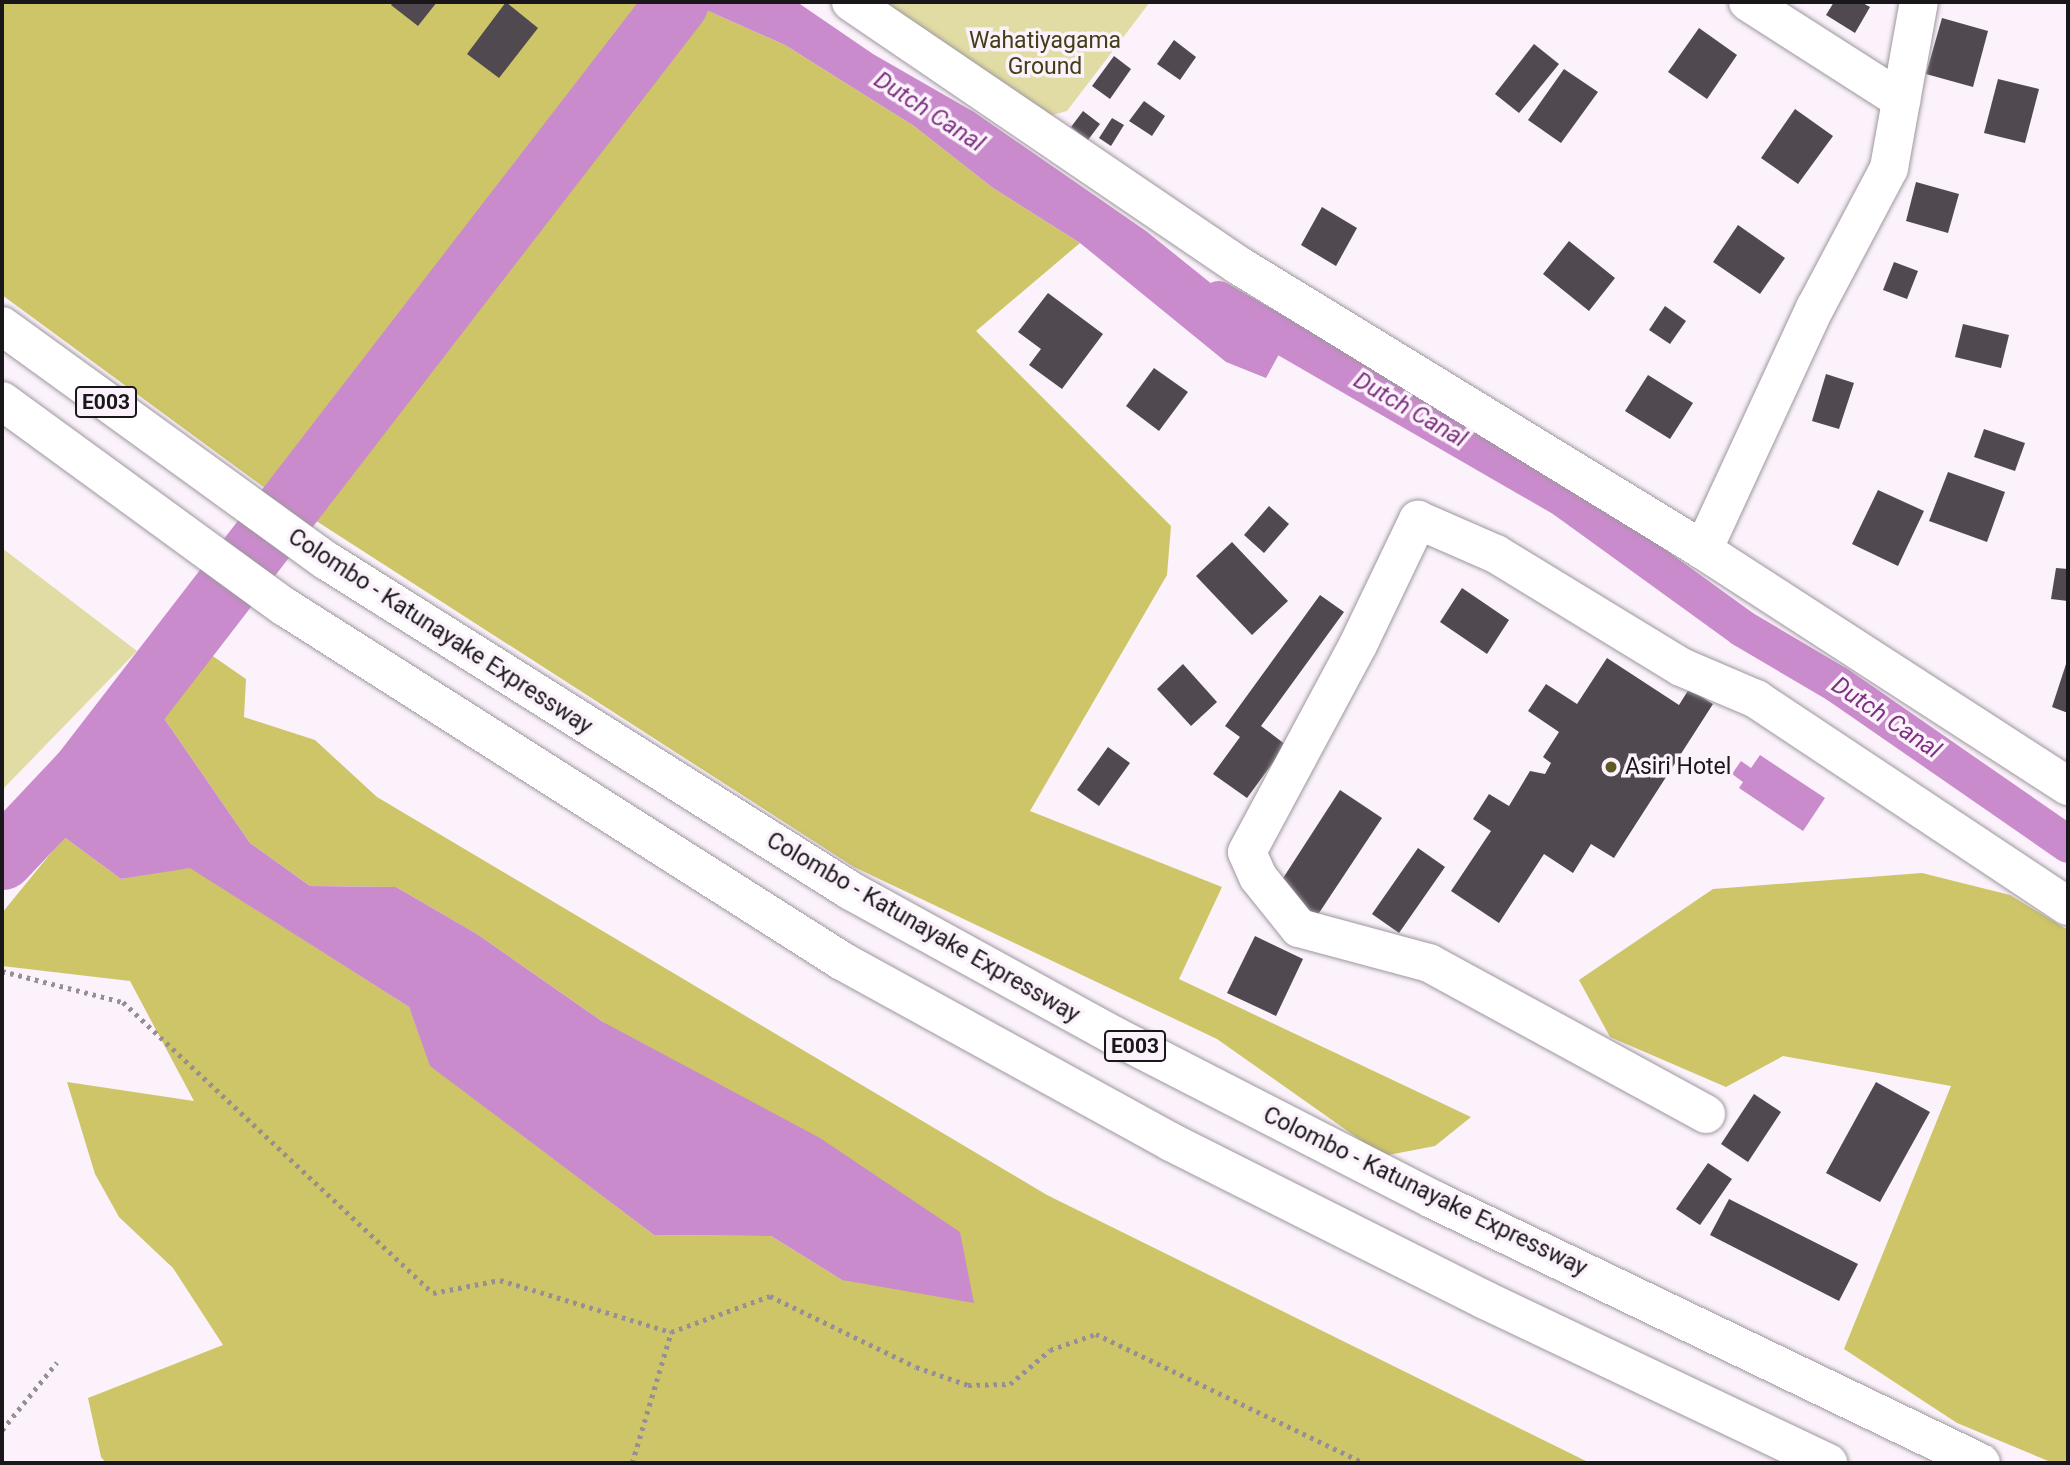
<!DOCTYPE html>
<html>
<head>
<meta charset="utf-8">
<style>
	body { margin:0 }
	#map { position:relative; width:2070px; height:1465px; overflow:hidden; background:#fbf2fb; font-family:Roboto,sans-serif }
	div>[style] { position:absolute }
	.green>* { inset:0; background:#e1dca4 }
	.forest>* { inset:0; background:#cec568 }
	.water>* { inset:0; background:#ca8bcc }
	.canal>* { height:37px; margin:-18.5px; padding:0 18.5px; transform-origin:18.5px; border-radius:18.5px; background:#ca8bcc }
	.river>* { height:63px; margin:-31.5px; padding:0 31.5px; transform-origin:31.5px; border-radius:31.5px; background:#ca8bcc }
	.building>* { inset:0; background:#504950 }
	.path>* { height:4.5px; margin-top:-2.25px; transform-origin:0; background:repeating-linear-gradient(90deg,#969096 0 3.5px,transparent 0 8.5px) }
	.roads { filter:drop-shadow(0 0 2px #9e979e) drop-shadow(0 0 2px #9e979e) }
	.minor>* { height:38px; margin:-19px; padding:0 19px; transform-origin:19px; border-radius:19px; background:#fff }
	.highway>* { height:38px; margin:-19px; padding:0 19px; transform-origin:19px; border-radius:19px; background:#fff }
	.dots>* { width:19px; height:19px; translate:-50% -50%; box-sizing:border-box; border:4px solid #fbf2fb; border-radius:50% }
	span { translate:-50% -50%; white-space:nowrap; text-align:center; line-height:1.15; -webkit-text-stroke:7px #fbf2fb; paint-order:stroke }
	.shield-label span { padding:2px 5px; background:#fbf2fb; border:2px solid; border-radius:5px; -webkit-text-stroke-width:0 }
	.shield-label { font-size:21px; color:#1a171a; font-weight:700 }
	.park-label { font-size:23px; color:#423e17 }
	.street-label { font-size:23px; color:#1a171a }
	.poi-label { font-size:23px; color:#1a171a }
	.left { translate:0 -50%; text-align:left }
	.water-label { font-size:24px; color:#7d3281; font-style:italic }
	.frame { position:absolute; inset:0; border:4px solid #1a171a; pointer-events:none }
</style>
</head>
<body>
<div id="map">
	<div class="green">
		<div style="clip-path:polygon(879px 2px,1150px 2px,1067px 111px,1045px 117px)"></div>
		<div style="clip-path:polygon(2px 548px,137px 651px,2px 790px)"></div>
	</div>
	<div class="forest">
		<div style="clip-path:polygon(2px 2px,688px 2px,785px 45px,914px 126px,993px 188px,1080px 243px,976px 331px,1171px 526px,1167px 575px,1030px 811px,1222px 887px,1179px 979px,1471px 1117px,1435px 1146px,1383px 1156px,1217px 1039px,854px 867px,265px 488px,2px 295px)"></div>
		<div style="clip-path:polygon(204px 650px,246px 679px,244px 717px,315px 740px,377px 797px,1047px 1195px,1590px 1463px,106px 1463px,101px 1457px,88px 1398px,223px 1345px,173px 1268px,119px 1217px,95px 1174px,67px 1082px,194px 1101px,130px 981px,2px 966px,2px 913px,64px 837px,121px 879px,190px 867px,409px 1007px,431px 1066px,654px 1235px,771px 1236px,842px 1280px,603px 1022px,477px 934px,396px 887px,310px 886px,250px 843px,159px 711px)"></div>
		<div style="clip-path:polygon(1922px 873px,2010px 895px,2068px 930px,2068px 1463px,2053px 1463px,1957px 1423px,1844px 1349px,1951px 1086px,1783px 1056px,1726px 1087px,1610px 1037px,1579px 980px,1713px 889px)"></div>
	</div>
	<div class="water">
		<div style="clip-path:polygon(688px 2px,797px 2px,873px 54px,974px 112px,1146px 231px,1285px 343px,1266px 378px,1226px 362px,1080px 243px,993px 188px,914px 126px,785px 45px)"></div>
		<div style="clip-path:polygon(159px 711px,250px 843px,310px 886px,396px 887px,477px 934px,603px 1022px,820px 1138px,960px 1232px,974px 1303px,842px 1280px,771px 1236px,654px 1235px,430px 1066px,409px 1007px,190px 868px,121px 879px,64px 837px)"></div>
		<div style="clip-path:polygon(1760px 755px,1825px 798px,1803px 831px,1739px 788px,1743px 782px,1732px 774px,1741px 761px,1751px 768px)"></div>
	</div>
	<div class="canal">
		<div style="left:1218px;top:299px;width:400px;rotate:30deg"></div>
		<div style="left:1564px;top:499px;width:220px;rotate:35.9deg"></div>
		<div style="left:1742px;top:628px;width:110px;rotate:30.5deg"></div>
		<div style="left:1837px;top:684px;width:281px;rotate:34.7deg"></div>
	</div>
	<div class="river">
		<div style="left:2px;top:858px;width:118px;rotate:-46.7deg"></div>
		<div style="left:83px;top:772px;width:972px;rotate:-52.35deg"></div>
	</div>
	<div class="building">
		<div style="clip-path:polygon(393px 2px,437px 2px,418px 26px,391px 5px)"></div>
		<div style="clip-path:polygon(506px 2px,538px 28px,499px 78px,467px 54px)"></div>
		<div style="clip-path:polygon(1834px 2px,1861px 2px,1870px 7px,1855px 33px,1826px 15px)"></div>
		<div style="clip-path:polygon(1942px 18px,1988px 31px,1973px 87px,1926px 74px)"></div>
		<div style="clip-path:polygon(1699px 28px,1737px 55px,1707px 99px,1668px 72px)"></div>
		<div style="clip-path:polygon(1174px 40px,1196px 57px,1180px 80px,1157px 64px)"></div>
		<div style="clip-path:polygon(1534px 44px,1559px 64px,1519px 113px,1495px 94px)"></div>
		<div style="clip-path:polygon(1114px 56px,1131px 69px,1110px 99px,1092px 86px)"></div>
		<div style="clip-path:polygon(1564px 69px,1598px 92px,1561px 143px,1528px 120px)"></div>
		<div style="clip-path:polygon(1998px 79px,2039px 89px,2025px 143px,1984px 133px)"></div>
		<div style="clip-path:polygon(1144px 101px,1165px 116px,1152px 136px,1129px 121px)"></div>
		<div style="clip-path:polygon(1795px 109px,1833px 136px,1798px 184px,1761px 158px)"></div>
		<div style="clip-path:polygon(1083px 111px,1100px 124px,1088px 140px,1071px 127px)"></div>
		<div style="clip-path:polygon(1112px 118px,1124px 125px,1111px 146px,1099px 138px)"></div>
		<div style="clip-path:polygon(1916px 182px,1959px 194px,1948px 233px,1906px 221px)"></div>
		<div style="clip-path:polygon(1322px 207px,1357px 228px,1336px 266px,1301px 245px)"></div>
		<div style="clip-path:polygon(1738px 225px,1785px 258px,1760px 294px,1713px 262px)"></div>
		<div style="clip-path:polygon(1569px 241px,1615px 278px,1589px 311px,1543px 274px)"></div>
		<div style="clip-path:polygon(1894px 262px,1918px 271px,1907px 299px,1883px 290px)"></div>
		<div style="clip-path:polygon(1048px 293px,1103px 334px,1062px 389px,1029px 365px,1041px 349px,1018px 332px)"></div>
		<div style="clip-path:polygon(1665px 306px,1686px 321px,1670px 344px,1649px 330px)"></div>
		<div style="clip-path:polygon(1963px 324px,2009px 335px,2001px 368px,1955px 357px)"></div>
		<div style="clip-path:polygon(1154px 368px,1188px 392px,1159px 431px,1126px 406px)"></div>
		<div style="clip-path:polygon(1826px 374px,1854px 383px,1839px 429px,1812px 421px)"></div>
		<div style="clip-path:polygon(1648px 375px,1693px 403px,1670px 439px,1625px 411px)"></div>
		<div style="clip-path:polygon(1984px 429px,2025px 443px,2015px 471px,1974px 457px)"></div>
		<div style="clip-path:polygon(1948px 472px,2005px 492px,1987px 542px,1929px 521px)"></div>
		<div style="clip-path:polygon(1878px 490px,1924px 511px,1898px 566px,1852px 544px)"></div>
		<div style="clip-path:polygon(1269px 506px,1289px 524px,1264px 553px,1244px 535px)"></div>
		<div style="clip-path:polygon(1232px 542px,1288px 601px,1252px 635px,1196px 576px)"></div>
		<div style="clip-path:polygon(2056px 568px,2068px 569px,2068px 601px,2051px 599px)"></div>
		<div style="clip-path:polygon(1462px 588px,1509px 620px,1487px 654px,1440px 622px)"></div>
		<div style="clip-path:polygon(1320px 595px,1344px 612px,1261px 726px,1286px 745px,1247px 798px,1213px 774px,1240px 737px,1225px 726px)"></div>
		<div style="clip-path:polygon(1607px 658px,1679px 705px,1689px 689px,1713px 704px,1614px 858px,1591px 844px,1573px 873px,1544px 854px,1499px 923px,1451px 891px,1491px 831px,1473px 819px,1489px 794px,1509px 806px,1530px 771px,1545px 774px,1551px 763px,1543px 757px,1559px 732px,1528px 711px,1546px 684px,1577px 704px)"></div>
		<div style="clip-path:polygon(2068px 658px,2068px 713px,2052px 707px)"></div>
		<div style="clip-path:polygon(1183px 664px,1217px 702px,1191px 726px,1157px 689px)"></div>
		<div style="clip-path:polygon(1108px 747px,1130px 763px,1099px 806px,1077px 790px)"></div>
		<div style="clip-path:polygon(1340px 790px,1382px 818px,1317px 916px,1276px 889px)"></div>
		<div style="clip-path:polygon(1418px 848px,1445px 867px,1399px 933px,1372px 914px)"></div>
		<div style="clip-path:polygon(1255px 936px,1303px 959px,1276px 1016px,1227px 993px)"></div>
		<div style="clip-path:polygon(1876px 1082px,1930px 1112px,1880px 1202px,1826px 1173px)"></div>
		<div style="clip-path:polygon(1754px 1094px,1781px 1112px,1748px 1162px,1721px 1144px)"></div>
		<div style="clip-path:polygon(1708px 1163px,1732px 1179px,1700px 1225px,1676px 1209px)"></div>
		<div style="clip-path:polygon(1729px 1199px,1858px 1264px,1839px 1301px,1710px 1235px)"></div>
	</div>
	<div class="path">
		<div style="left:2px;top:971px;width:125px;rotate:14.4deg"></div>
		<div style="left:123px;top:1002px;width:425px;rotate:43.2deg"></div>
		<div style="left:433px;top:1293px;width:68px;rotate:-11deg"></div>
		<div style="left:500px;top:1280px;width:179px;rotate:16.9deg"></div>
		<div style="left:671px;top:1332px;width:105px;rotate:-20deg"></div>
		<div style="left:770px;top:1296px;width:162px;rotate:25.9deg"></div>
		<div style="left:916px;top:1367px;width:55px;rotate:19.1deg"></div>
		<div style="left:968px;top:1385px;width:42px;rotate:-1.4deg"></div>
		<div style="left:1010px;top:1384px;width:52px;rotate:-40.4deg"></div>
		<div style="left:1050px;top:1350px;width:49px;rotate:-19.2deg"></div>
		<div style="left:1096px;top:1334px;width:297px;rotate:25.7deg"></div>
		<div style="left:2px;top:1430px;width:87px;rotate:-51deg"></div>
		<div style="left:632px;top:1463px;width:137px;rotate:-73.4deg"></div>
	</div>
	<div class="roads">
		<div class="minor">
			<div style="left:851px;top:2px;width:468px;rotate:34.2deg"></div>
			<div style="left:1238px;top:265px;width:545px;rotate:31.5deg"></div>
			<div style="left:1703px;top:550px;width:435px;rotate:32.9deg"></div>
			<div style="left:1748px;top:2px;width:182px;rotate:32.6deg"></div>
			<div style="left:1703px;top:550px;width:267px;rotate:-65.2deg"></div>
			<div style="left:1815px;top:308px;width:158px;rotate:-62.1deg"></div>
			<div style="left:1889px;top:168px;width:169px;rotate:-79.8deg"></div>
			<div style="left:1706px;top:1114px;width:315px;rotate:-151.4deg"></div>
			<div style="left:1429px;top:963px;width:135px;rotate:-164.9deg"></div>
			<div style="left:1299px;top:928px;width:65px;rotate:-128.8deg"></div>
			<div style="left:1258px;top:877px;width:27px;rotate:-114deg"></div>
			<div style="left:1247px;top:852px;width:235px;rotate:-61.8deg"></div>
			<div style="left:1358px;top:645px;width:139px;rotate:-64.4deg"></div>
			<div style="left:1418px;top:520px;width:85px;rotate:23.6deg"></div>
			<div style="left:1496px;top:554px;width:217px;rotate:31.4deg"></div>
			<div style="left:1681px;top:667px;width:82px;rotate:23.1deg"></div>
			<div style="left:1756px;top:699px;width:374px;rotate:33.6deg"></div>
		</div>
		<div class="highway">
			<div style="left:2px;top:326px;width:401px;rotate:35.9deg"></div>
			<div style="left:327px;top:561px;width:619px;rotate:32.2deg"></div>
			<div style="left:851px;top:891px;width:301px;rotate:28.8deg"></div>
			<div style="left:1115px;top:1036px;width:356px;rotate:27.2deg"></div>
			<div style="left:1432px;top:1199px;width:609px;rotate:25.68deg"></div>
			<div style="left:2px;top:401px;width:350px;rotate:36.1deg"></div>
			<div style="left:285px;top:607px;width:660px;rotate:32.44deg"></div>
			<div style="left:842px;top:961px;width:376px;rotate:28.8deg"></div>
			<div style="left:1171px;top:1142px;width:352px;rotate:26.7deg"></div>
			<div style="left:1485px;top:1300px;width:380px;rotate:25.4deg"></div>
		</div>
	</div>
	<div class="dots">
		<div style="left:1611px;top:767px;background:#5d5824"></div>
	</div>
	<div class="shield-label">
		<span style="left:106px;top:402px">E003</span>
		<span style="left:1135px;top:1046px">E003</span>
	</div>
	<div class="park-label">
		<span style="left:1045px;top:54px">Wahatiyagama<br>Ground</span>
	</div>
	<div class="street-label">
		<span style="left:440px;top:632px;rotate:33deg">Colombo - Katunayake Expressway</span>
		<span style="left:923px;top:928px;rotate:30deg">Colombo - Katunayake Expressway</span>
		<span style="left:1425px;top:1192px;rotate:26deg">Colombo - Katunayake Expressway</span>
	</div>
	<div class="poi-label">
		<span class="left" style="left:1625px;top:767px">Asiri Hotel</span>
	</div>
	<div class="water-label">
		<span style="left:929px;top:112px;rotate:33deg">Dutch Canal</span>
		<span style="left:1410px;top:410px;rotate:30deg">Dutch Canal</span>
		<span style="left:1886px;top:718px;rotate:34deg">Dutch Canal</span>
	</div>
	<div class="frame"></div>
</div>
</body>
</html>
